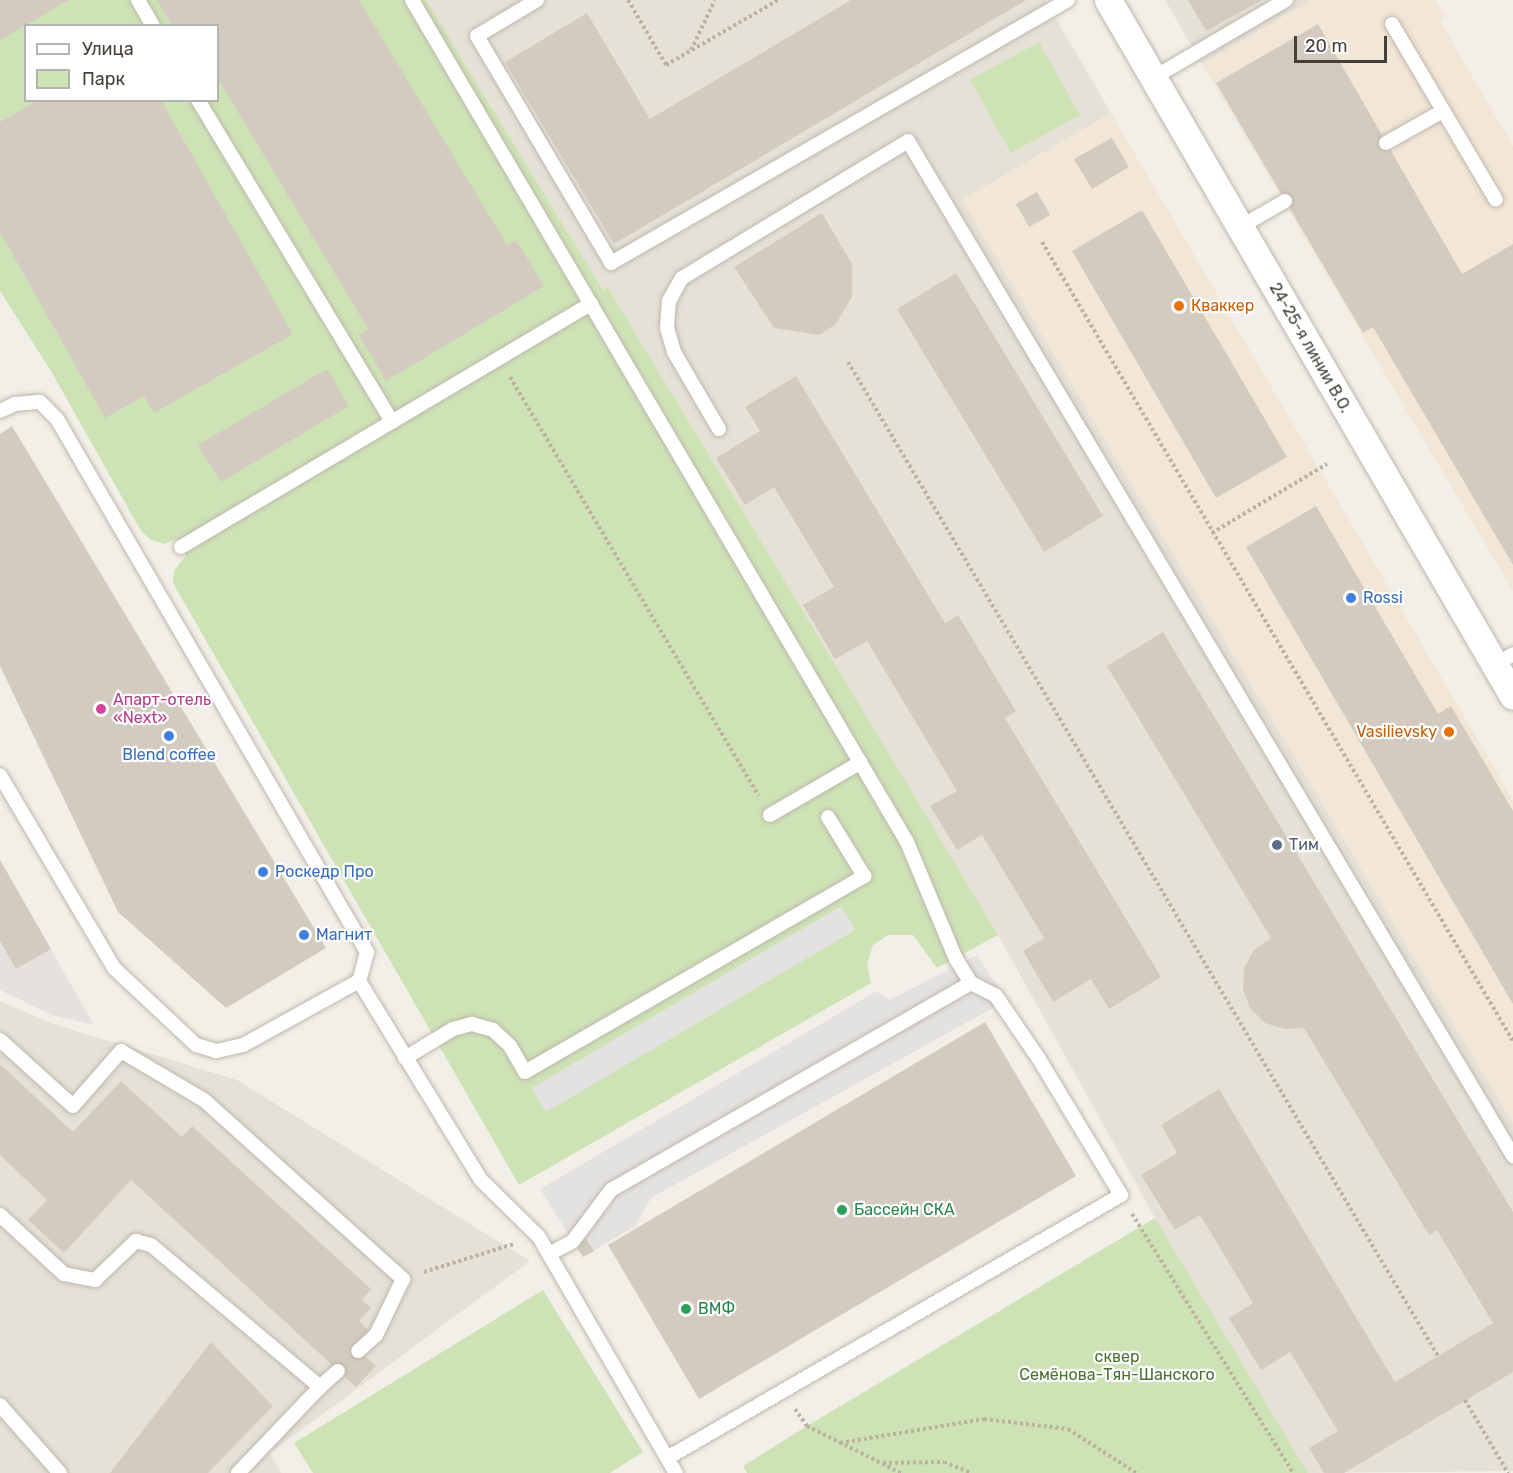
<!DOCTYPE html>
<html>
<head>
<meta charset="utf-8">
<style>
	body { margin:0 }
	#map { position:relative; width:1513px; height:1473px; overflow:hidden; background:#f2efe8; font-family:Rubik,sans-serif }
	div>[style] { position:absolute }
	.residential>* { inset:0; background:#e6e1d7 }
	.commercial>* { inset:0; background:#f2e6d6 }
	.industrial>* { inset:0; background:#e5e1dd }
	.green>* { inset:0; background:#cee3b5 }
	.parking>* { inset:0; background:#e4e2e0 }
	.building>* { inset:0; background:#d3cbbf }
	.path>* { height:4px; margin-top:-2px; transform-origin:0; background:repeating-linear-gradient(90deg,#bdb29f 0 3px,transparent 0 6px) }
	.roads { filter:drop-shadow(0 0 2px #bdb7ac) drop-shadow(0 0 2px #bdb7ac) }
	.lane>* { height:14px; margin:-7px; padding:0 7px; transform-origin:7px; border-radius:7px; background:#fff }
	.street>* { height:27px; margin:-13.5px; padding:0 13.5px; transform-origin:13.5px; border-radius:13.5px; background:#fff }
	.dots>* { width:16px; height:16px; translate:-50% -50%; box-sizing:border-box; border:3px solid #fff; border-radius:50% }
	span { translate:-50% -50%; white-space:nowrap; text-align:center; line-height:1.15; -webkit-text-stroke:4.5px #fff; paint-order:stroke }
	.food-label { font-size:16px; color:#c56008 }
	.left { translate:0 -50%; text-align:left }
	.right { translate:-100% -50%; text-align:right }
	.street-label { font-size:16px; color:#454038 }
	.shop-label { font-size:16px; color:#366cbe }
	.hotel-label { font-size:16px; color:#b23c85 }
	.service-label { font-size:16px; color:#4e5e75 }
	.leisure-label { font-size:16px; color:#27864d }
	.park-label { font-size:16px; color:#497131 }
	.legend { position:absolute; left:24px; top:24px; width:195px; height:78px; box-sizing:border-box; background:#fff; border:2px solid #b5b3af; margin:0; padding:8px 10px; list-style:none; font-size:18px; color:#454038 }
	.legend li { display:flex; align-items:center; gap:12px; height:30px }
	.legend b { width:30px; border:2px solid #b5b3af }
	.scale { position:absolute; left:1294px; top:36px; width:93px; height:27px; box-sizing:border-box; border:3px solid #454038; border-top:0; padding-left:8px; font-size:18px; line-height:21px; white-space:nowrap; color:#454038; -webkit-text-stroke:4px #fff; paint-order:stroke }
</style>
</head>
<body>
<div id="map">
	<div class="residential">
		<div style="clip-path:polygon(426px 0,1045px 0,1111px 113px,962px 200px,1513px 1123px,1513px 1471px,1308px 1473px,1155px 1218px,998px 935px,608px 287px,603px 290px)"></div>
		<div style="clip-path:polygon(1165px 0,1311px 0,1202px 64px)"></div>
		<div style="clip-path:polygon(0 1001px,50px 1023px,237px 1080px,530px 1261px,270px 1453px,281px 1473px,0 1473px)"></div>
	</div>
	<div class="commercial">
		<div style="clip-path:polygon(1311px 0,1436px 0,1445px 16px,1440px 21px,1513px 146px,1513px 591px,1202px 64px)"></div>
		<div style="clip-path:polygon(1111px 113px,1513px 800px,1513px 1123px,962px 200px)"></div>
	</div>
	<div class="industrial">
		<div style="clip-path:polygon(0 860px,94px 1025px,52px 1015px,0 990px)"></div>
	</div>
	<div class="green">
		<div style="clip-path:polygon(evenodd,0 0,426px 0,603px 290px,608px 287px,998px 935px,937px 968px,913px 935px,888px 935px,873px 945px,867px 964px,871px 983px,519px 1185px,173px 583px,174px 571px,186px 555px,177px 539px,164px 544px,151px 540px,141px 531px,51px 371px,0 291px,0 0,26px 26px,218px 26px,218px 100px,26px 100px,26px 26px)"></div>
		<div style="clip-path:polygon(1039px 42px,1080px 115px,1011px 153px,970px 80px)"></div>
		<div style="clip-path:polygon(1155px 1218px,1308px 1473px,747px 1473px,743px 1466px,807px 1426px)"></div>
		<div style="clip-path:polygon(543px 1290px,643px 1452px,610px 1473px,313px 1473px,294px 1443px)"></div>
	</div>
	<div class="parking">
		<div style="clip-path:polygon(841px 906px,855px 930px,546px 1112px,532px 1088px)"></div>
		<div style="clip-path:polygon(977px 955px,1007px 1000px,651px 1198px,635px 1226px,583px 1257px,540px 1189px,877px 991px,890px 1000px)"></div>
	</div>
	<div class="building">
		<div style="clip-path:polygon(0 0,69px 0,0 40px)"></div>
		<div style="clip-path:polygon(157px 0,359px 0,507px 245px,516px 240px,544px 286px,386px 381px,358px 334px,368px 329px,218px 79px,218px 26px,172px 26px)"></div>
		<div style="clip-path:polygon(851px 0,1026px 0,614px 244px,505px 62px,587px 13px,650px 119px)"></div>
		<div style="clip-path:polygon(1188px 0,1262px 0,1206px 31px)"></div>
		<div style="clip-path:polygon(1318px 24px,1462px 274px,1513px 244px,1513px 565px,1373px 327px,1363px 333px,1216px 83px)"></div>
		<div style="clip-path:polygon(38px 100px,161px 100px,293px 334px,154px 413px,144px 396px,105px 418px,0 232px,0 122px)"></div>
		<div style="clip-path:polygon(1112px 138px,1129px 167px,1092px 189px,1074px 159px)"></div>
		<div style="clip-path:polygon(1037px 192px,1050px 215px,1029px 227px,1016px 204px)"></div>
		<div style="clip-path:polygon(1142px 210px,1287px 457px,1216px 498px,1072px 251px)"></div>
		<div style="clip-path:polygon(822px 213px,852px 264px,852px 297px,836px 324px,819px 335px,774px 328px,734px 267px)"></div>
		<div style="clip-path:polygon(956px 273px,1103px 516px,1044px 552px,897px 309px)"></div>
		<div style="clip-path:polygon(327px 369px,349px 406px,221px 482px,198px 445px)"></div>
		<div style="clip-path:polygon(796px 376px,945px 623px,958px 615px,1016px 711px,1005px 718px,1161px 977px,1109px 1009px,1091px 979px,1053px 1002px,1023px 951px,1044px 938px,982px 835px,957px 850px,930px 806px,957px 791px,867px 641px,835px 659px,803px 605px,834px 587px,774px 487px,745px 505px,716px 458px,760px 431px,745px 407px)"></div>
		<div style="clip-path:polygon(12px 426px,326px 948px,226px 1008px,118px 912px,0 666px,0 434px)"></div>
		<div style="clip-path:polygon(1316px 506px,1438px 714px,1451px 706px,1513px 811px,1513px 1004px,1246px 547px)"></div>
		<div style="clip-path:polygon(1163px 632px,1513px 1212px,1513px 1372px,1344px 1473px,1324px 1473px,1309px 1448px,1338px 1431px,1290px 1352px,1261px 1370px,1229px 1318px,1253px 1303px,1200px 1215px,1175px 1230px,1141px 1175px,1177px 1153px,1161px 1125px,1219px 1089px,1395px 1382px,1493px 1323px,1437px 1230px,1429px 1235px,1304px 1028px,1284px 1029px,1265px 1023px,1250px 1008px,1243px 989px,1244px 968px,1254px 950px,1271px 938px,1107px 666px)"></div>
		<div style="clip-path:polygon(0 860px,51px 949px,16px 969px,0 941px)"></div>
		<div style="clip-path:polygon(985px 1022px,1076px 1176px,699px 1399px,608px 1245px)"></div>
		<div style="clip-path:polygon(0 1064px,73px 1132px,121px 1081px,182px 1137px,192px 1126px,371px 1289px,362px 1300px,371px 1308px,359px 1321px,368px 1330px,354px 1347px,376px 1366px,356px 1387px,131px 1180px,64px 1253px,28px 1220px,47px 1200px,0 1155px)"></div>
		<div style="clip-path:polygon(585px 1237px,594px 1251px,583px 1257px,574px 1243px)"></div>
		<div style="clip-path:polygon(211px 1342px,273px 1406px,208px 1473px,110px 1473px)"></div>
	</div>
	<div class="path">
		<div style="left:628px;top:0;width:75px;rotate:59.7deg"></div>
		<div style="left:666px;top:65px;width:129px;rotate:-30.1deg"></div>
		<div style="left:691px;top:50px;width:55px;rotate:-64.4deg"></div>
		<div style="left:1042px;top:242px;width:927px;rotate:59.48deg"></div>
		<div style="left:848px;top:362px;width:1156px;rotate:59.31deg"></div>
		<div style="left:510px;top:377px;width:487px;rotate:59.3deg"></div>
		<div style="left:1212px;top:533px;width:134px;rotate:-31deg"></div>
		<div style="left:1132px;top:1214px;width:305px;rotate:58.1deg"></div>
		<div style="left:424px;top:1272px;width:94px;rotate:-17.3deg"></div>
		<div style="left:1465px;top:1400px;width:85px;rotate:59.5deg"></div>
		<div style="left:795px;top:1409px;width:21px;rotate:55deg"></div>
		<div style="left:807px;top:1426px;width:105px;rotate:26.6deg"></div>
		<div style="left:840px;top:1443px;width:146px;rotate:-9.5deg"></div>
		<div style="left:984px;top:1419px;width:85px;rotate:6.8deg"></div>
		<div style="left:1068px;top:1429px;width:81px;rotate:32.9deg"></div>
		<div style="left:883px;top:1463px;width:61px;rotate:-0.9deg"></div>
		<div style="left:944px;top:1462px;width:29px;rotate:22deg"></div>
	</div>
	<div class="roads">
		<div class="lane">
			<div style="left:138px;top:0;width:30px;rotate:60deg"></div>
			<div style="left:412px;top:0;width:977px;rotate:59.55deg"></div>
			<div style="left:907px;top:842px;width:127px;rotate:67.3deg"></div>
			<div style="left:956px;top:959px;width:28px;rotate:58deg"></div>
			<div style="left:537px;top:0;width:70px;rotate:149deg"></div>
			<div style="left:477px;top:36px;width:264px;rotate:59.4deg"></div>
			<div style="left:611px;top:263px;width:527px;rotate:-29.92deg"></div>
			<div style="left:1392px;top:24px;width:204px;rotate:59.4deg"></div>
			<div style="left:1153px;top:78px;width:154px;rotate:-30.4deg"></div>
			<div style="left:198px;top:100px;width:376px;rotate:58.9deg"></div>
			<div style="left:1386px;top:143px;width:65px;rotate:-29.3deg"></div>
			<div style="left:1240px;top:227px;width:52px;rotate:-30deg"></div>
			<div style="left:0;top:411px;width:17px;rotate:-25deg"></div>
			<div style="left:15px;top:404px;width:25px;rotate:-5deg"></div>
			<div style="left:40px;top:402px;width:24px;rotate:45deg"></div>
			<div style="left:57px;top:419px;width:617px;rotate:59.82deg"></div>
			<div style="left:367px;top:952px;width:30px;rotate:105deg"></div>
			<div style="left:359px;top:981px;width:132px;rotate:151.1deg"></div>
			<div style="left:243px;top:1045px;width:28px;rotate:167deg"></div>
			<div style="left:216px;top:1051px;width:21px;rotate:-163deg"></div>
			<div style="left:196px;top:1045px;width:112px;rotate:-136.8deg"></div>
			<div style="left:114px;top:968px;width:224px;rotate:-120.6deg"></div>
			<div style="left:719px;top:429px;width:89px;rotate:-120.3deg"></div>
			<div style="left:674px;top:352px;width:25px;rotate:-106deg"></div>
			<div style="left:667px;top:328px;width:27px;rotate:-86deg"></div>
			<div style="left:669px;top:301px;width:26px;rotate:-61deg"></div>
			<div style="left:682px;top:278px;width:264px;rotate:-31.2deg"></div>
			<div style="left:908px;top:141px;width:1182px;rotate:59.2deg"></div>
			<div style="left:181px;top:547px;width:477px;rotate:-30.7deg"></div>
			<div style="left:1495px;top:665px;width:21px;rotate:-31deg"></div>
			<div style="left:770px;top:815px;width:105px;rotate:-30.2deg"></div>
			<div style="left:359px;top:981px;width:233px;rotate:58.5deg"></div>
			<div style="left:481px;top:1180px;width:81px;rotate:44.5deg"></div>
			<div style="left:539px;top:1237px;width:273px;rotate:59.9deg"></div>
			<div style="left:0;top:1040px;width:98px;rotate:42.1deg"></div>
			<div style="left:73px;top:1106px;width:73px;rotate:-48.9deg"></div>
			<div style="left:121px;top:1051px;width:96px;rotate:30.6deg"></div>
			<div style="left:204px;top:1100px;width:268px;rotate:42deg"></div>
			<div style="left:403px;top:1279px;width:62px;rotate:115.7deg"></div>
			<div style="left:376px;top:1335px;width:24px;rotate:138deg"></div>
			<div style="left:405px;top:1058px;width:56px;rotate:-31.1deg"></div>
			<div style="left:453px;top:1029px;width:20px;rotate:-15deg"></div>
			<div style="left:472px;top:1024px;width:22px;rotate:16deg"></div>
			<div style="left:493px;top:1030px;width:23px;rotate:43deg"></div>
			<div style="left:510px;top:1046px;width:30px;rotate:60deg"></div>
			<div style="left:525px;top:1072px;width:392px;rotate:-30deg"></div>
			<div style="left:864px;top:876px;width:69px;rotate:-121.4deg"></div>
			<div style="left:0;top:1215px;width:87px;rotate:42.7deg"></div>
			<div style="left:64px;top:1274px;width:32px;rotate:11deg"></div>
			<div style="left:95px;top:1280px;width:57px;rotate:-43.6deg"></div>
			<div style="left:136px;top:1241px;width:16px;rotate:15deg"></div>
			<div style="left:151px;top:1245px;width:221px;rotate:40deg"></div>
			<div style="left:320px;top:1387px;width:119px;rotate:133.6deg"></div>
			<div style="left:549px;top:1254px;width:27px;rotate:-28deg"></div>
			<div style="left:573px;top:1241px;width:64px;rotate:-53.3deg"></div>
			<div style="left:611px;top:1190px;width:415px;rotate:-29.9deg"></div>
			<div style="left:971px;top:983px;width:28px;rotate:27deg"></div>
			<div style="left:996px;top:996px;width:76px;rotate:55.7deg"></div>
			<div style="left:1039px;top:1059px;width:159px;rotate:58.9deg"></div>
			<div style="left:1121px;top:1195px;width:522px;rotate:149.9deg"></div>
			<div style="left:320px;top:1387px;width:24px;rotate:-42deg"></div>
			<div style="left:0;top:1405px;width:91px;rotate:48.6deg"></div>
		</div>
		<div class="street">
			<div style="left:1108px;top:0;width:805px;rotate:59.81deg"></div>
		</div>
	</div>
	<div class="dots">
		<div style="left:1179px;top:306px;background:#e8710a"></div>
		<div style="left:1351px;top:598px;background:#3f7fe0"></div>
		<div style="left:101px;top:709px;background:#d1479c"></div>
		<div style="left:1449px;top:732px;background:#e8710a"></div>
		<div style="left:169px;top:736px;background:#3f7fe0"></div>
		<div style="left:1277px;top:845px;background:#5c6f8a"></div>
		<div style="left:263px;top:872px;background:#3f7fe0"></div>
		<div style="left:304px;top:935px;background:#3f7fe0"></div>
		<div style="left:842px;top:1210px;background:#2e9e5b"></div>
		<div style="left:686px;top:1309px;background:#2e9e5b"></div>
	</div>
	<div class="food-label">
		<span class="left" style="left:1191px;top:306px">Кваккер</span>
		<span class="right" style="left:1437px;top:732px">Vasilievsky</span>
	</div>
	<div class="street-label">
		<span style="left:1310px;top:348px;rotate:60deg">24-25-я линии В.О.</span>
	</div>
	<div class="shop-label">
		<span class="left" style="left:1363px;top:598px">Rossi</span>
		<span style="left:169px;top:755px">Blend coffee</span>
		<span class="left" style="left:275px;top:872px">Роскедр Про</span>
		<span class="left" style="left:316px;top:935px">Магнит</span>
	</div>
	<div class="hotel-label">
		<span class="left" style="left:113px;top:709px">Апарт-отель<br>«Next»</span>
	</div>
	<div class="service-label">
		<span class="left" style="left:1289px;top:845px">Тим</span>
	</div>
	<div class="leisure-label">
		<span class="left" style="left:854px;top:1210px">Бассейн СКА</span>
		<span class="left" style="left:698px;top:1309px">ВМФ</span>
	</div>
	<div class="park-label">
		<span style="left:1117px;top:1366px">сквер<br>Семёнова-Тян-Шанского</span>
	</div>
	<ul class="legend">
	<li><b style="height:8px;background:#fff"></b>Улица</li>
	<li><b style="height:16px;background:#cee3b5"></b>Парк</li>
	</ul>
	<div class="scale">20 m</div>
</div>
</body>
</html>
